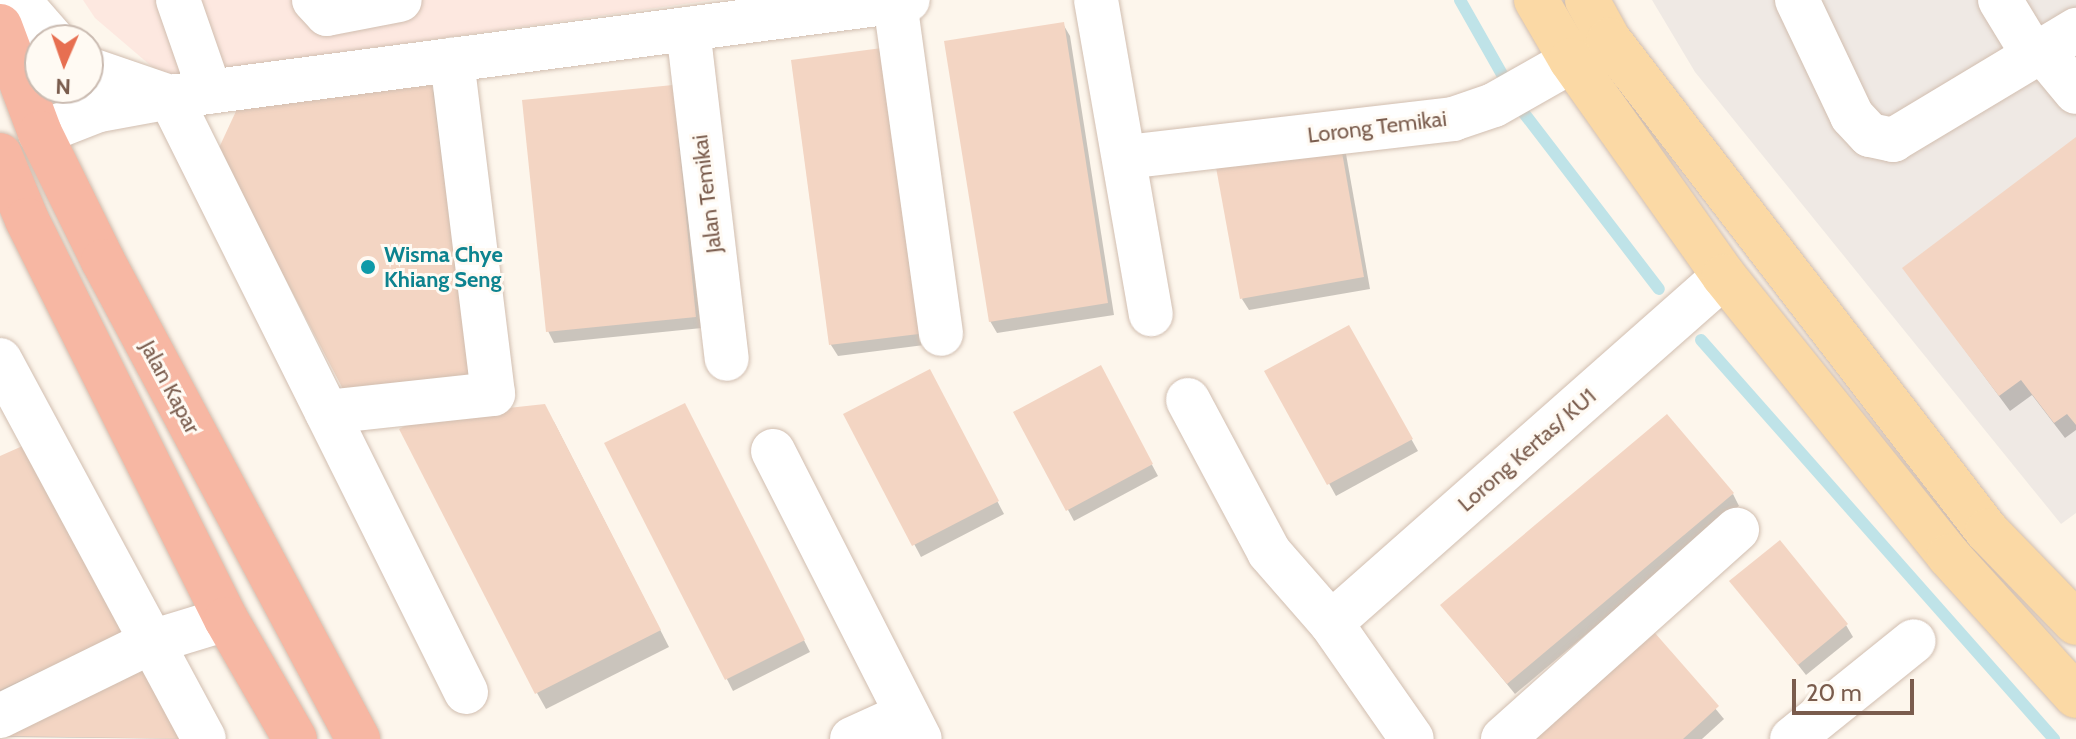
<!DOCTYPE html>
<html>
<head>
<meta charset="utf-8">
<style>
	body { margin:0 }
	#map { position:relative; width:2076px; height:739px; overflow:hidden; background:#fdf6ec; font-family:Cabin,sans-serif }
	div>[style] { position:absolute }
	.commercial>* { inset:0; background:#fde8e0 }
	.industrial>* { inset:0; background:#efe9e4 }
	.shadow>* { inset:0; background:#0003 }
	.stream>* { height:12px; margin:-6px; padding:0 6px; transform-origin:6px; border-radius:6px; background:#bfe3e8 }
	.building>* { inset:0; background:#f3d5c3 }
	.roads { filter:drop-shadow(0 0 2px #d1beb0) drop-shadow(0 0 2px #d1beb0) }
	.minor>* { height:44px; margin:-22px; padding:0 22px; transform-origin:22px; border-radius:22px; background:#fff }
	.major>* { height:44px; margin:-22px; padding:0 22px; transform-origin:22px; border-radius:22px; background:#fbd9a5 }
	.highway>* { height:44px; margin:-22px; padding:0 22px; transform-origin:22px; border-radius:22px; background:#f7b7a3 }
	.dots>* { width:22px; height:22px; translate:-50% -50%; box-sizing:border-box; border:4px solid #fffaf3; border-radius:50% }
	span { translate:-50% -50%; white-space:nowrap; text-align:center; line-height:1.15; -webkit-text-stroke:6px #fffaf3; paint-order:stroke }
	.street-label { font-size:22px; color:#7a5c4d }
	.culture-label { font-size:22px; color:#0d838f; font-weight:700 }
	.left { translate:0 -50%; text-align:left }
	.north { position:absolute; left:24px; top:24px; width:80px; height:80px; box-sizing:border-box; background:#fffaf3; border:2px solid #cabbb1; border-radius:50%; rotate:182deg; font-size:22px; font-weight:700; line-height:32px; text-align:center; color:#7a5c4d }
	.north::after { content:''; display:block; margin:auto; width:28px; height:36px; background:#e76f51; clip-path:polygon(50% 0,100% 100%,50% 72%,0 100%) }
	.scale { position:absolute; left:1792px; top:679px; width:122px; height:36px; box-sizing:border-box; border:4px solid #7a5c4d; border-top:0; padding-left:10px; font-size:24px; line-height:28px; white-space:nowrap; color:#7a5c4d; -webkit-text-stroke:6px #fffaf3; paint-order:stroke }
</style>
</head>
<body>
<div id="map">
	<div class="commercial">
		<div style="clip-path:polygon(83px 0,713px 0,164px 77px,95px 18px)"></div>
	</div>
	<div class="industrial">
		<div style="clip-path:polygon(1652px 0,2076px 0,2076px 513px,2061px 524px,1695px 72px)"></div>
	</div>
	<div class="shadow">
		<div style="clip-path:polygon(1063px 24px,1070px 36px,1114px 315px,997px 333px,990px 321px)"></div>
		<div style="clip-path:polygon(794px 62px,940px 343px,838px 356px,831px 345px)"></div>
		<div style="clip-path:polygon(431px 87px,442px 107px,482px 404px,376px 416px)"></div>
		<div style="clip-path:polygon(678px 99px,702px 328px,554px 343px,548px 331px)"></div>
		<div style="clip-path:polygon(2076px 140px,2076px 430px,2065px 438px,2032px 395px,2010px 411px,1904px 268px)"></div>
		<div style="clip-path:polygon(1339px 143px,1346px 154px,1370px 289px,1249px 310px,1242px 299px)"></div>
		<div style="clip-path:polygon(1348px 327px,1418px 451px,1336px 496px,1267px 372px)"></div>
		<div style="clip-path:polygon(1100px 368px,1158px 476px,1074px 521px,1016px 413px)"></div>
		<div style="clip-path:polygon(934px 381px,1004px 514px,921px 557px,846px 415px)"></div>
		<div style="clip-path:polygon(690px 417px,810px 652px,733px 691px,607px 443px)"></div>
		<div style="clip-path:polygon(554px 422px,669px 647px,546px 709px,537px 693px)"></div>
		<div style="clip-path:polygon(0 458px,134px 649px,0 703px)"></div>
		<div style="clip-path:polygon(1733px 494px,1739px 506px,1515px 694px,1443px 606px)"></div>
		<div style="clip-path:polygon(1732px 581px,1846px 625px,1853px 637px,1806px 675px)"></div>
		<div style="clip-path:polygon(1655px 636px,1724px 719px,1702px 739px,1537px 739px)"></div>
		<div style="clip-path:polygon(158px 659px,200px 739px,3px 737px)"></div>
	</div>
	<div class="stream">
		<div style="left:1460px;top:0;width:98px;rotate:60.5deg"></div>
		<div style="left:1520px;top:108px;width:228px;rotate:52.5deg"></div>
		<div style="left:1701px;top:340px;width:533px;rotate:48.5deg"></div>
	</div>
	<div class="building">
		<div style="clip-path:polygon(1064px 22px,1108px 303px,989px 322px,944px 41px)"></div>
		<div style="clip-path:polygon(897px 46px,935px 332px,829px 345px,791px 60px)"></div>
		<div style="clip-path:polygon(432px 85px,471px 384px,345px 393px,218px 150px,237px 109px)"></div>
		<div style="clip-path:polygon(673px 85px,696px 317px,546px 332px,522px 100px)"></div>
		<div style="clip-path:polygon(2076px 137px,2076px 425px,2067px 414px,2054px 423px,2021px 380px,1999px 396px,1902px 268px)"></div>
		<div style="clip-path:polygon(1340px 141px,1364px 277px,1240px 299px,1215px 162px)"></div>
		<div style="clip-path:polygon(1349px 325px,1413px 439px,1327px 485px,1264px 371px)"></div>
		<div style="clip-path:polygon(1101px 365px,1153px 464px,1066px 511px,1013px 412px)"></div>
		<div style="clip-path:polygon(930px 369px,999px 501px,912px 546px,843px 414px)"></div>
		<div style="clip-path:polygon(685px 403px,805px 640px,725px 680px,604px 443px)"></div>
		<div style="clip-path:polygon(545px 404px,661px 630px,535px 694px,399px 429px,422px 417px)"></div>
		<div style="clip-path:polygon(1667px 414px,1734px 493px,1507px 684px,1440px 605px)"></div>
		<div style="clip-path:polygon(36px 440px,126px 632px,0 690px,0 456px)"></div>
		<div style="clip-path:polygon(1780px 540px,1848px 624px,1798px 665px,1729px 581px)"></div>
		<div style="clip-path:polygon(1655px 633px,1719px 706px,1683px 739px,1534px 739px)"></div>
		<div style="clip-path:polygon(159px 656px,201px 739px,0 736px)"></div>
	</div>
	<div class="roads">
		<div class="minor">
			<div style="left:18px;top:0;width:53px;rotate:48.8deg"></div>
			<div style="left:178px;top:0;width:97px;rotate:70.8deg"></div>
			<div style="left:314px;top:0;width:19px;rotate:47deg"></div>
			<div style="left:327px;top:14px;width:74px;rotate:-10.9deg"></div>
			<div style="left:1096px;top:0;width:319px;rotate:80.1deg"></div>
			<div style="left:1797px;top:0;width:128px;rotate:64.6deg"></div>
			<div style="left:1852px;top:116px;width:26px;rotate:47deg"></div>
			<div style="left:1870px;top:135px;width:24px;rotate:12deg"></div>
			<div style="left:1893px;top:140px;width:214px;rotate:-31deg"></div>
			<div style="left:2000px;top:0;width:66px;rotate:58.7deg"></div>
			<div style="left:895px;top:2px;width:335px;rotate:82.1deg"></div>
			<div style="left:688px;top:29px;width:332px;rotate:83.3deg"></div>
			<div style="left:2042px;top:51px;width:53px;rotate:50.3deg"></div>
			<div style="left:40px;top:133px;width:63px;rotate:-21.3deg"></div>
			<div style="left:99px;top:110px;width:72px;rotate:-10.4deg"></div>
			<div style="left:170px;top:97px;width:87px;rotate:-161.1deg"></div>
			<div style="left:1126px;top:157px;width:329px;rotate:-6.6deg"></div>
			<div style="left:1453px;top:119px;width:43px;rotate:-18.9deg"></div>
			<div style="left:1494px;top:105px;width:125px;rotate:-29.6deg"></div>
			<div style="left:0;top:360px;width:430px;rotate:61.7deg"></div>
			<div style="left:1188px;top:400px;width:172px;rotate:61.9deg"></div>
			<div style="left:1269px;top:552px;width:94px;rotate:48.9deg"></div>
			<div style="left:1331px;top:623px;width:141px;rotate:55.1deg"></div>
			<div style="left:327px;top:412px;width:167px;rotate:-6.2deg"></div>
			<div style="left:493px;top:394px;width:337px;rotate:-97deg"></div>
			<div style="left:773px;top:451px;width:323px;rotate:63deg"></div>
			<div style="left:1331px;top:623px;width:524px;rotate:-41.44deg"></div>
			<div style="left:466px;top:692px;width:665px;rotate:-116.45deg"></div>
			<div style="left:170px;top:97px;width:744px;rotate:-7.49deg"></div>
			<div style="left:0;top:716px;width:168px;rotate:-26.1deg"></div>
			<div style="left:151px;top:642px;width:78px;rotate:-17deg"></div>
			<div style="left:852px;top:739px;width:60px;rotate:-24.4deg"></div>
			<div style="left:1503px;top:739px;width:314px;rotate:-41.8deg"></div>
			<div style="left:1792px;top:739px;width:156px;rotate:-38.8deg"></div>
		</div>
		<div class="major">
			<div style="left:1536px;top:0;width:69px;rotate:59.7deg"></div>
			<div style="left:1571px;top:60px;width:265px;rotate:54.7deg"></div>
			<div style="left:1724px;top:276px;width:359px;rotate:51.2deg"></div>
			<div style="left:1949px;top:556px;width:189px;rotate:47.8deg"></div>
			<div style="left:1587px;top:0;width:46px;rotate:61.2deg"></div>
			<div style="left:1609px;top:40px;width:620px;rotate:52.41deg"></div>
			<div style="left:1987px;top:531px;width:128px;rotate:45.9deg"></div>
		</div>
		<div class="highway">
			<div style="left:0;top:26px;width:114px;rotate:69.5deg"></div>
			<div style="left:40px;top:133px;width:143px;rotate:63.8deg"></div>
			<div style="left:103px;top:261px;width:542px;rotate:61.92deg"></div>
			<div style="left:0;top:155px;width:70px;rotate:67.4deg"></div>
			<div style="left:27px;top:220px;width:446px;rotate:63.5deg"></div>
			<div style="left:226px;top:619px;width:138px;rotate:60.1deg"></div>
		</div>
	</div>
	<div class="dots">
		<div style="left:368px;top:267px;background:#0f9aa8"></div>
	</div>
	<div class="street-label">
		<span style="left:1377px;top:127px;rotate:-7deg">Lorong Temikai</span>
		<span style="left:707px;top:194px;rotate:-97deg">Jalan Temikai</span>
		<span style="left:170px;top:387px;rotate:62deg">Jalan Kapar</span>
		<span style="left:1527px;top:450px;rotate:-41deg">Lorong Kertas/ KU1</span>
	</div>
	<div class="culture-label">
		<span class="left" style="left:384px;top:267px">Wisma Chye<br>Khiang Seng</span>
	</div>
	<div class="north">N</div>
	<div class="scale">20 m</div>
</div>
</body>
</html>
